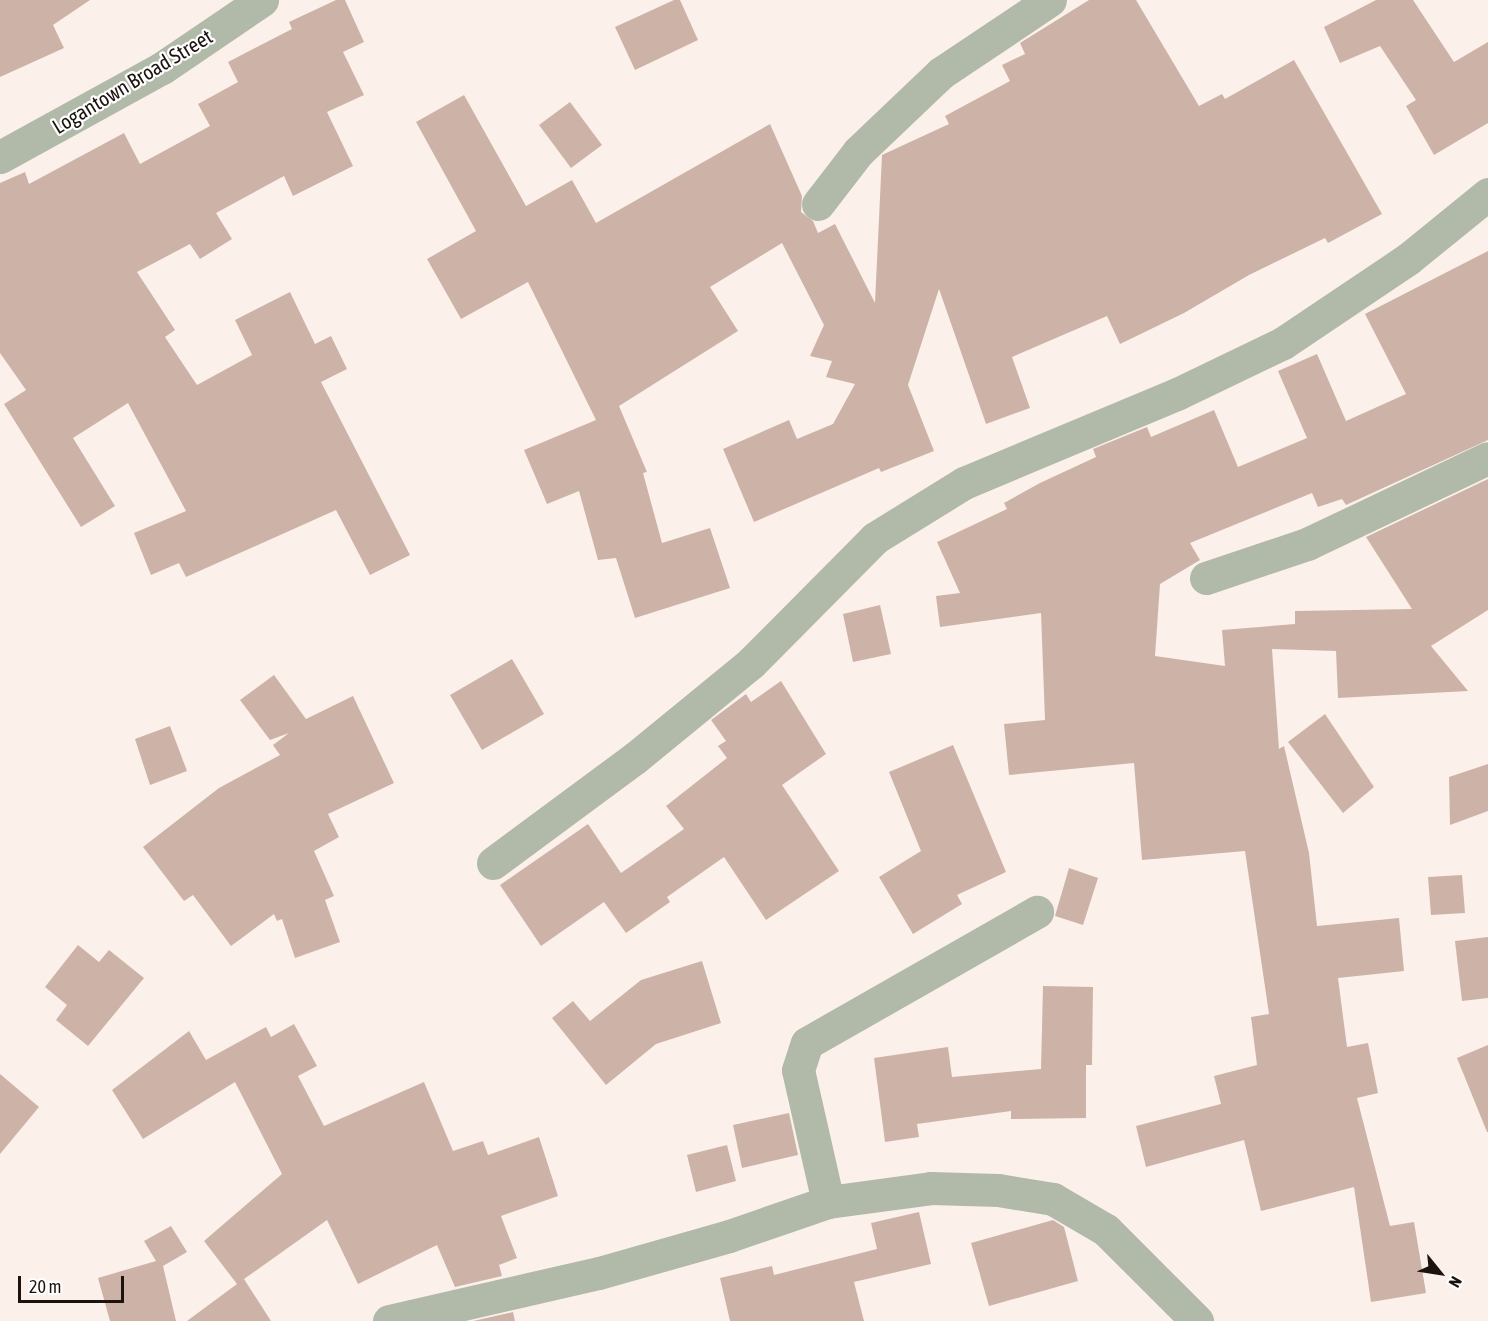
<!DOCTYPE html>
<html>
<head>
<meta charset="utf-8">
<style>
	body { margin:0 }
	#map { position:relative; width:1488px; height:1321px; overflow:hidden; background:#fcf0eb; font-family:"Asap Condensed",sans-serif }
	div>[style] { position:absolute }
	.building>* { inset:0; background:#cdb3a7 }
	.minor>* { height:33px; margin:-16.5px; padding:0 16.5px; transform-origin:16.5px; border-radius:16.5px; background:#b1b9a9 }
	span { translate:-50% -50%; white-space:nowrap; text-align:center; line-height:1.15; -webkit-text-stroke:4.5px #fff; paint-order:stroke }
	.street-label { font-size:21px; color:#1c130f }
	.north { position:absolute; left:1410px; top:1243px; width:60px; height:60px; -webkit-text-stroke:4px #fff; paint-order:stroke; rotate:120deg; font-size:16px; font-weight:700; line-height:24px; text-align:center; color:#1c130f }
	.north::after { content:''; display:block; margin:auto; width:21px; height:27px; background:#1c130f; clip-path:polygon(50% 0,100% 100%,50% 72%,0 100%) }
	.scale { position:absolute; left:18px; top:1276px; width:106px; height:27px; box-sizing:border-box; border:3px solid #1c130f; border-top:0; padding-left:8px; font-size:18px; line-height:21px; white-space:nowrap; color:#1c130f; -webkit-text-stroke:4px #fff; paint-order:stroke }
</style>
</head>
<body>
<div id="map">
	<div class="building">
		<div style="clip-path:polygon(0 0,90px 0,53px 25px,64px 48px,0 77px)"></div>
		<div style="clip-path:polygon(336px 0,345px 0,364px 42px,343px 52px,364px 95px,327px 112px,353px 166px,293px 196px,284px 176px,216px 213px,232px 239px,200px 259px,190px 244px,137px 272px,175px 330px,165px 337px,197px 385px,252px 355px,235px 320px,290px 292px,315px 344px,331px 336px,347px 369px,321px 382px,410px 555px,370px 575px,336px 510px,186px 577px,179px 563px,151px 575px,134px 533px,186px 511px,128px 403px,73px 438px,115px 506px,81px 527px,4px 404px,26px 390px,0 353px,0 183px,25px 172px,29px 184px,124px 133px,140px 164px,210px 126px,198px 104px,238px 82px,228px 62px,292px 29px,289px 22px)"></div>
		<div style="clip-path:polygon(674px 0,680px 0,698px 40px,635px 70px,615px 27px)"></div>
		<div style="clip-path:polygon(1089px 0,1136px 0,1199px 106px,1222px 94px,1225px 99px,1294px 60px,1382px 214px,1328px 243px,1325px 238px,1249px 275px,1184px 313px,1120px 344px,1107px 316px,1012px 357px,1030px 408px,986px 424px,939px 289px,908px 385px,934px 451px,881px 472px,879px 468px,754px 522px,723px 449px,789px 420px,797px 439px,833px 424px,855px 384px,826px 377px,832px 361px,810px 356px,824px 325px,782px 243px,710px 287px,738px 331px,619px 406px,647px 472px,643px 473px,662px 543px,710px 528px,730px 588px,635px 618px,616px 558px,598px 560px,579px 491px,547px 504px,524px 450px,596px 420px,528px 282px,461px 319px,427px 259px,476px 231px,416px 122px,464px 95px,526px 206px,572px 180px,596px 223px,770px 124px,802px 196px,801px 212px,813px 221px,818px 233px,835px 224px,875px 303px,882px 155px,949px 124px,945px 116px,1010px 81px,1002px 65px,1025px 54px,1020px 43px)"></div>
		<div style="clip-path:polygon(1376px 0,1413px 0,1454px 62px,1488px 42px,1488px 123px,1434px 155px,1406px 106px,1416px 100px,1380px 46px,1340px 63px,1324px 27px)"></div>
		<div style="clip-path:polygon(570px 102px,602px 145px,571px 168px,539px 125px)"></div>
		<div style="clip-path:polygon(1488px 251px,1488px 440px,1346px 505px,1342px 499px,1318px 507px,1312px 493px,1190px 543px,1200px 560px,1160px 584px,1155px 656px,1225px 666px,1222px 630px,1295px 624px,1295px 611px,1412px 609px,1366px 537px,1488px 479px,1488px 610px,1431px 646px,1468px 691px,1338px 698px,1336px 651px,1272px 649px,1279px 749px,1284px 746px,1309px 853px,1317px 926px,1399px 918px,1404px 971px,1338px 978px,1347px 1047px,1368px 1043px,1378px 1093px,1357px 1098px,1390px 1226px,1414px 1222px,1426px 1293px,1371px 1302px,1354px 1187px,1261px 1211px,1244px 1140px,1146px 1167px,1136px 1126px,1221px 1104px,1214px 1076px,1257px 1065px,1251px 1017px,1269px 1014px,1245px 851px,1142px 860px,1134px 763px,1009px 775px,1004px 724px,1045px 720px,1041px 613px,940px 627px,936px 596px,960px 593px,937px 542px,1007px 509px,1004px 503px,1040px 483px,1096px 457px,1093px 449px,1147px 427px,1151px 437px,1214px 410px,1238px 467px,1307px 438px,1278px 371px,1317px 354px,1346px 421px,1406px 394px,1365px 314px)"></div>
		<div style="clip-path:polygon(880px 605px,891px 654px,853px 662px,843px 614px)"></div>
		<div style="clip-path:polygon(512px 659px,544px 714px,482px 750px,450px 695px)"></div>
		<div style="clip-path:polygon(274px 675px,306px 719px,353px 696px,394px 783px,328px 814px,339px 837px,314px 851px,334px 896px,325px 900px,340px 942px,295px 958px,282px 919px,277px 921px,274px 914px,231px 946px,193px 895px,184px 901px,143px 847px,219px 788px,280px 755px,273px 745px,289px 733px,270px 740px,240px 700px)"></div>
		<div style="clip-path:polygon(781px 681px,826px 754px,782px 785px,839px 871px,766px 920px,724px 857px,667px 897px,670px 902px,626px 933px,604px 902px,541px 946px,500px 885px,588px 824px,621px 873px,684px 829px,666px 806px,727px 758px,718px 746px,726px 741px,711px 720px,746px 694px,751px 702px)"></div>
		<div style="clip-path:polygon(1325px 714px,1374px 787px,1343px 813px,1288px 742px)"></div>
		<div style="clip-path:polygon(170px 726px,187px 771px,150px 785px,135px 739px)"></div>
		<div style="clip-path:polygon(953px 745px,1006px 872px,957px 895px,962px 904px,913px 934px,879px 877px,921px 851px,889px 772px)"></div>
		<div style="clip-path:polygon(1488px 764px,1488px 811px,1450px 825px,1449px 777px)"></div>
		<div style="clip-path:polygon(1069px 868px,1098px 878px,1083px 925px,1055px 916px)"></div>
		<div style="clip-path:polygon(1462px 875px,1465px 913px,1431px 915px,1428px 877px)"></div>
		<div style="clip-path:polygon(1488px 937px,1488px 998px,1462px 1001px,1455px 941px)"></div>
		<div style="clip-path:polygon(78px 945px,99px 962px,109px 950px,144px 978px,88px 1046px,56px 1020px,67px 1005px,45px 987px)"></div>
		<div style="clip-path:polygon(702px 961px,721px 1023px,656px 1044px,606px 1085px,552px 1018px,573px 1001px,590px 1021px,641px 980px)"></div>
		<div style="clip-path:polygon(1043px 986px,1093px 987px,1092px 1065px,1086px 1065px,1086px 1118px,1011px 1119px,1011px 1111px,917px 1124px,919px 1137px,885px 1142px,874px 1058px,948px 1047px,952px 1077px,1041px 1069px)"></div>
		<div style="clip-path:polygon(294px 1024px,317px 1066px,298px 1076px,324px 1126px,424px 1082px,453px 1151px,483px 1141px,488px 1155px,539px 1137px,558px 1196px,501px 1216px,517px 1258px,499px 1265px,502px 1276px,455px 1287px,437px 1245px,358px 1284px,327px 1220px,244px 1279px,271px 1321px,187px 1321px,237px 1284px,204px 1241px,282px 1174px,235px 1082px,143px 1139px,112px 1090px,189px 1031px,206px 1060px,266px 1027px,271px 1037px)"></div>
		<div style="clip-path:polygon(1488px 1045px,1488px 1132px,1487px 1132px,1457px 1058px)"></div>
		<div style="clip-path:polygon(0 1074px,39px 1107px,0 1154px)"></div>
		<div style="clip-path:polygon(789px 1113px,798px 1155px,742px 1168px,733px 1125px)"></div>
		<div style="clip-path:polygon(727px 1145px,736px 1181px,696px 1192px,687px 1155px)"></div>
		<div style="clip-path:polygon(919px 1212px,931px 1264px,854px 1282px,864px 1321px,730px 1321px,720px 1278px,772px 1266px,774px 1275px,877px 1249px,871px 1223px)"></div>
		<div style="clip-path:polygon(1053px 1220px,1064px 1227px,1078px 1281px,989px 1306px,971px 1243px)"></div>
		<div style="clip-path:polygon(171px 1226px,187px 1252px,163px 1266px,176px 1321px,110px 1321px,98px 1278px,156px 1261px,144px 1241px)"></div>
		<div style="clip-path:polygon(513px 1312px,515px 1321px,473px 1321px)"></div>
	</div>
	<div class="minor">
		<div style="left:0;top:157px;width:185px;rotate:-28.8deg"></div>
		<div style="left:162px;top:68px;width:121px;rotate:-34.2deg"></div>
		<div style="left:818px;top:204px;width:66px;rotate:-52.4deg"></div>
		<div style="left:858px;top:152px;width:115px;rotate:-43.6deg"></div>
		<div style="left:941px;top:73px;width:131px;rotate:-33.8deg"></div>
		<div style="left:1206px;top:578px;width:107px;rotate:-18.6deg"></div>
		<div style="left:1307px;top:544px;width:200px;rotate:-25.4deg"></div>
		<div style="left:493px;top:863px;width:177px;rotate:-36.5deg"></div>
		<div style="left:635px;top:758px;width:150px;rotate:-39.3deg"></div>
		<div style="left:751px;top:663px;width:176px;rotate:-45.2deg"></div>
		<div style="left:875px;top:538px;width:105px;rotate:-31.7deg"></div>
		<div style="left:964px;top:483px;width:231px;rotate:-22.7deg"></div>
		<div style="left:1177px;top:394px;width:118px;rotate:-25.7deg"></div>
		<div style="left:1283px;top:343px;width:151px;rotate:-33.9deg"></div>
		<div style="left:1408px;top:259px;width:103px;rotate:-39.1deg"></div>
		<div style="left:828px;top:1202px;width:135px;rotate:-102.8deg"></div>
		<div style="left:798px;top:1070px;width:28px;rotate:-72deg"></div>
		<div style="left:807px;top:1043px;width:265px;rotate:-29.7deg"></div>
		<div style="left:389px;top:1321px;width:215px;rotate:-12.9deg"></div>
		<div style="left:599px;top:1273px;width:135px;rotate:-15.9deg"></div>
		<div style="left:729px;top:1236px;width:105px;rotate:-19deg"></div>
		<div style="left:828px;top:1202px;width:104px;rotate:-7.7deg"></div>
		<div style="left:931px;top:1188px;width:67px;rotate:1.7deg"></div>
		<div style="left:998px;top:1190px;width:56px;rotate:9.3deg"></div>
		<div style="left:1053px;top:1199px;width:61px;rotate:30.3deg"></div>
		<div style="left:1106px;top:1230px;width:129px;rotate:45deg"></div>
	</div>
	<div class="street-label">
		<span style="left:132px;top:81px;rotate:-31deg">Logantown Broad Street</span>
	</div>
	<div class="north">N</div>
	<div class="scale">20 m</div>
</div>
</body>
</html>
